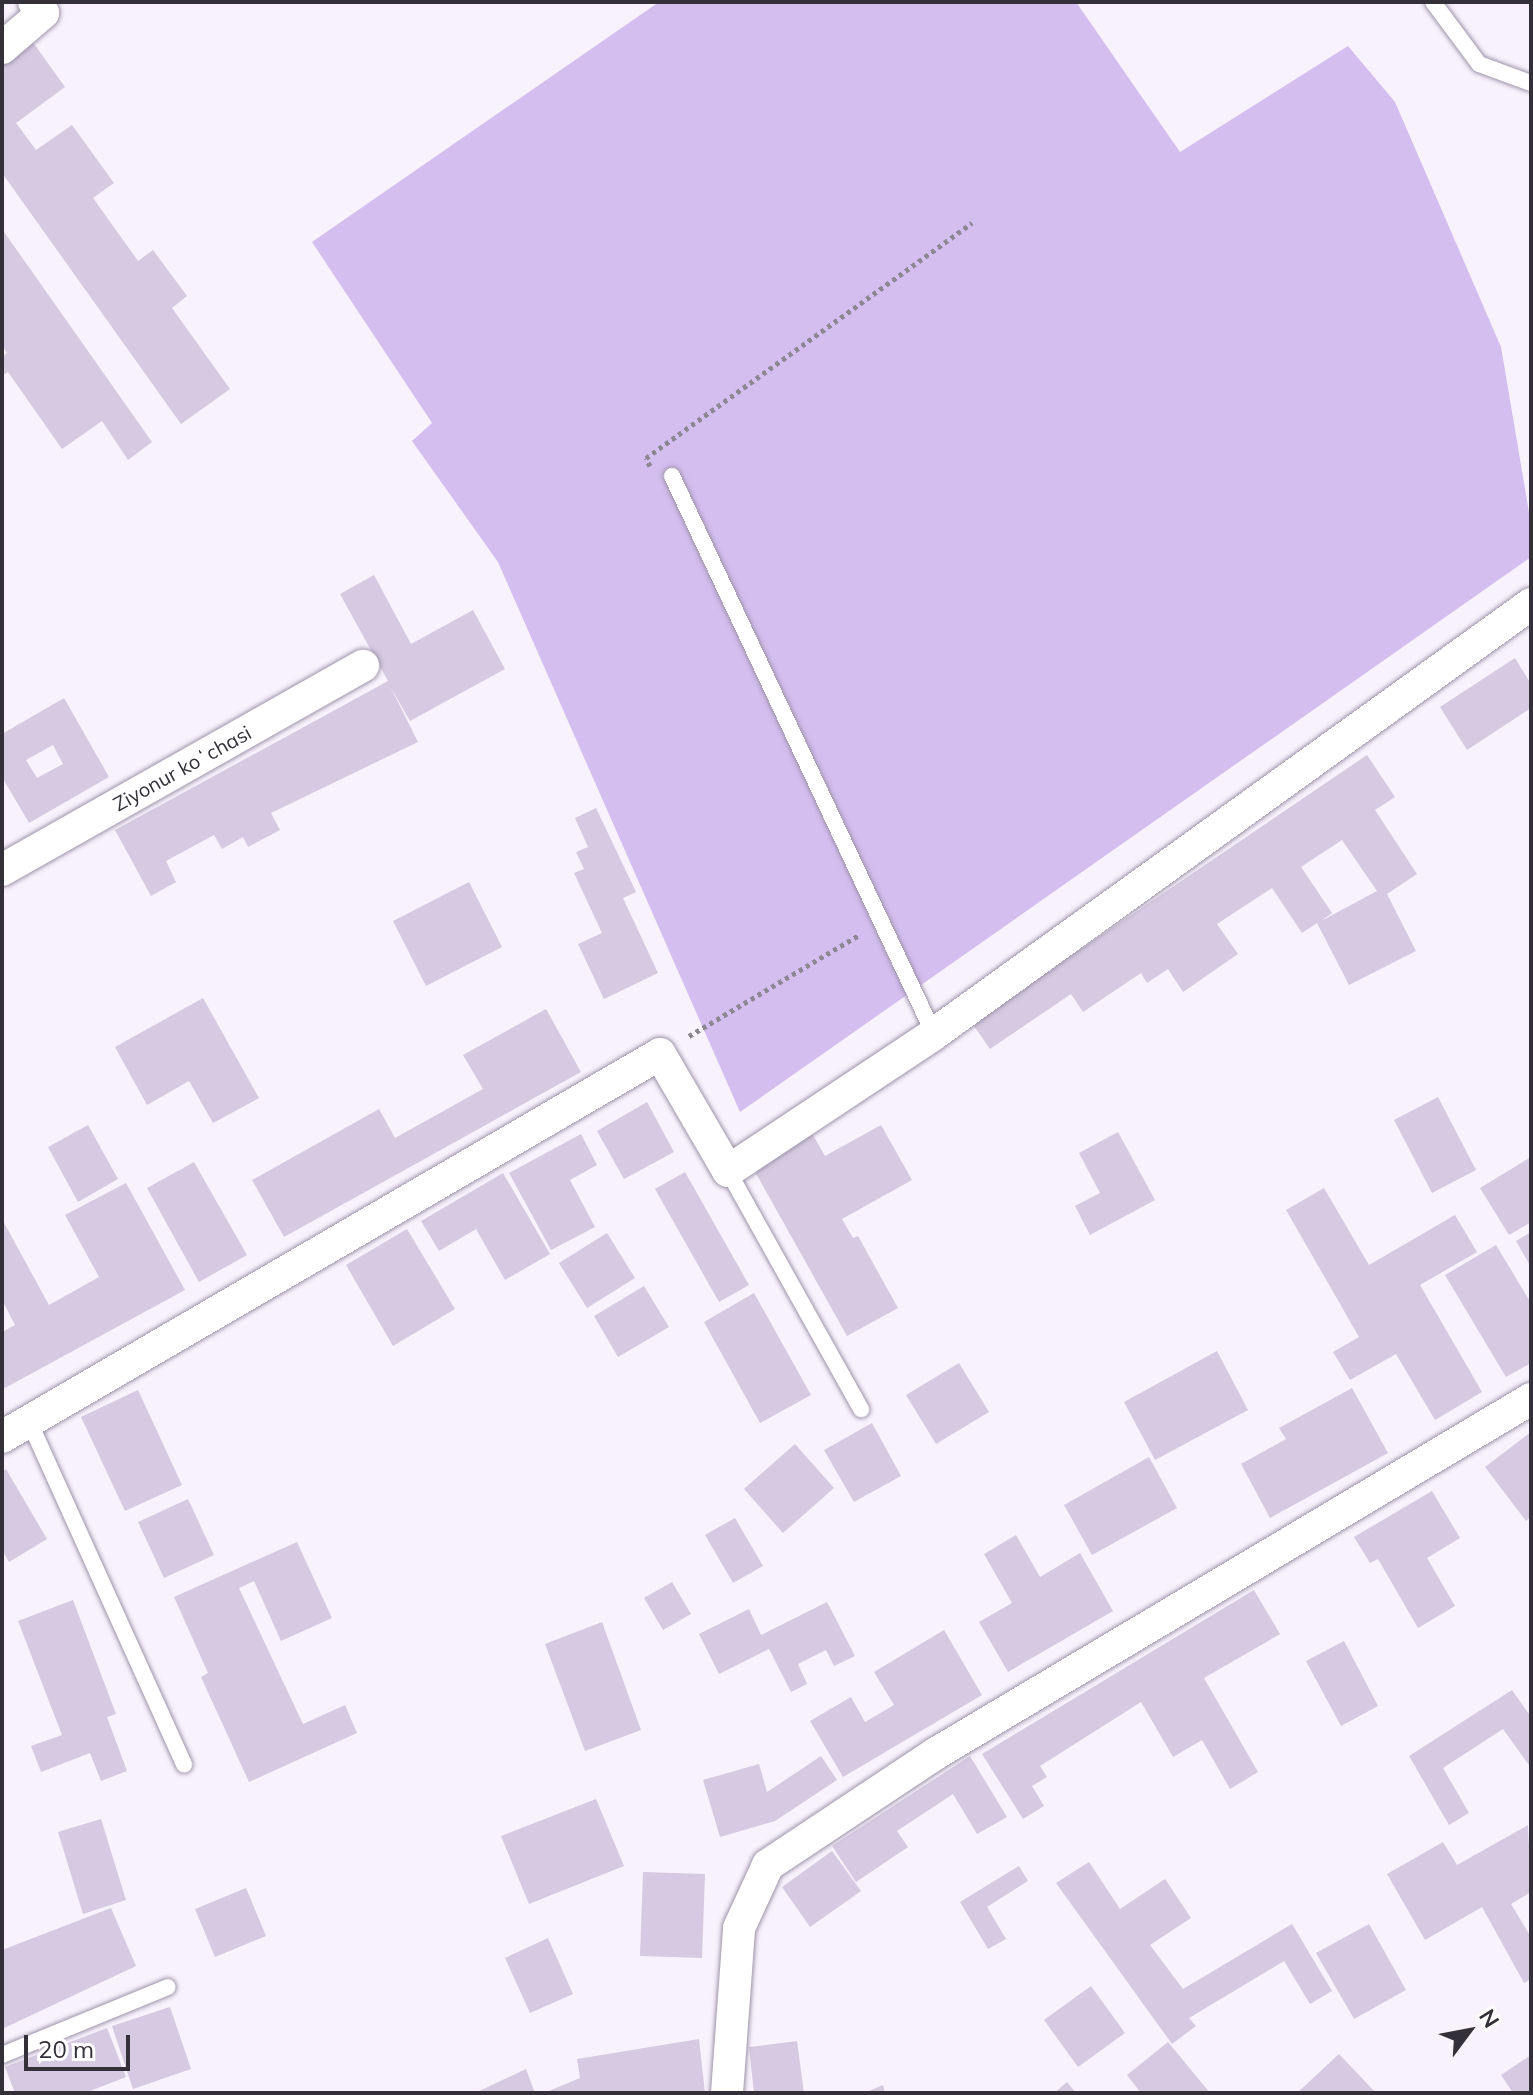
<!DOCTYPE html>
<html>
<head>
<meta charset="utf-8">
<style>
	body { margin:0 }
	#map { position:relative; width:1533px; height:2095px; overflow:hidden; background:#f7f2fc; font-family:Mulish,sans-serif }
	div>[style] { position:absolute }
	.green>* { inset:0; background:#d4bdef }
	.building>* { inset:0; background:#d5cae1 }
	.path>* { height:5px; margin-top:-2.5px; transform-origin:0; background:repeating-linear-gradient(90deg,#8c8891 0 4px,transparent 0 8px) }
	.roads { filter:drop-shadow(0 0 2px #9d93a9) drop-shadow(0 0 2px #9d93a9) }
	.lane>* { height:16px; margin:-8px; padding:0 8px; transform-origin:8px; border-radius:8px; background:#fff }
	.street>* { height:32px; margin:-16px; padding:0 16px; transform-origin:16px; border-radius:16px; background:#fff }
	span { translate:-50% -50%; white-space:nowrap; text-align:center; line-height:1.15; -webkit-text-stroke:6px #fff; paint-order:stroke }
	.street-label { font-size:20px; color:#343039 }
	.frame { position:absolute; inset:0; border:4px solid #343039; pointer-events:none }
	.north { position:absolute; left:1429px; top:1991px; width:80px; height:80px; -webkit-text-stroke:6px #fff; paint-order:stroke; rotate:58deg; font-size:22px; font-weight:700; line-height:32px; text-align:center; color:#343039 }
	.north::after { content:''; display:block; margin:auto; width:28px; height:36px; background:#343039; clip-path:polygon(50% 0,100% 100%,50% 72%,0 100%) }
	.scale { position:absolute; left:24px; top:2035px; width:106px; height:36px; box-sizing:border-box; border:4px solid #343039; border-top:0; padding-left:10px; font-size:24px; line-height:28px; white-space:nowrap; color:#343039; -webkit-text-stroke:6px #fff; paint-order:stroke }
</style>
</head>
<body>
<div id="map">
	<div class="green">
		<div style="clip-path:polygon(659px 2px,1076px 2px,1180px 152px,1348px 46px,1395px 102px,1501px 347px,1531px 524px,1531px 557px,740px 1112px,498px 562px,412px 441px,432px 423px,312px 242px)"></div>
	</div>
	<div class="building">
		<div style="clip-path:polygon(32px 41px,65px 87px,16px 123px,36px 150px,72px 125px,114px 183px,93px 198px,138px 261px,153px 250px,187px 296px,172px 308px,230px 389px,181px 424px,2px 173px,2px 62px)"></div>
		<div style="clip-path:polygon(2px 229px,152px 442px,128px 460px,102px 421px,62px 449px,8px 372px,2px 376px,2px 357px,7px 353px,2px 345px)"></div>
		<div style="clip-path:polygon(374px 575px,411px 644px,473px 610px,505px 669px,410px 721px,390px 686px,418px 742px,271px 813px,280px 830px,248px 847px,243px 837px,222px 849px,214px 835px,166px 861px,176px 882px,151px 896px,115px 830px,388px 681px,340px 594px)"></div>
		<div style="clip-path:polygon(1515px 658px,1531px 684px,1531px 708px,1467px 750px,1440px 707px)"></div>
		<div style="clip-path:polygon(evenodd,64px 698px,109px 777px,29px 823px,2px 777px,2px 734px,64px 698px,53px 745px,63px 764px,37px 778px,26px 760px,53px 745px)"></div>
		<div style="clip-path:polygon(evenodd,1367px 755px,1395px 797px,1375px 810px,1417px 874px,1387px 894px,1416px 951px,1349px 985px,1317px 923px,1302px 933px,1272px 888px,1217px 924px,1238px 954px,1183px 992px,1168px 969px,1147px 983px,1141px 973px,1083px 1012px,1071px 994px,990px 1049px,972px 1023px,1367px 755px,1342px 840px,1377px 891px,1321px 921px,1332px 913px,1301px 867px,1342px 840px)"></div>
		<div style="clip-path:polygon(596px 808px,636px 892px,623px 898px,658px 973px,604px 999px,578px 944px,602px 933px,574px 873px,584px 869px,576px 852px,588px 847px,575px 818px)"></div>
		<div style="clip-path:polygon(469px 882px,502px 947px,426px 986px,393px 921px)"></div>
		<div style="clip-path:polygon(203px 998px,259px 1098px,213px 1123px,189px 1081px,147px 1105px,115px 1047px)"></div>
		<div style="clip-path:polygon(546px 1009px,581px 1072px,284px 1237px,252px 1180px,379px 1109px,395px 1138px,483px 1089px,463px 1055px)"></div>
		<div style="clip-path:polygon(1438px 1097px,1476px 1170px,1432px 1193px,1394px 1120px)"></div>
		<div style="clip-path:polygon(647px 1102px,674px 1152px,624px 1179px,597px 1131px)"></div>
		<div style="clip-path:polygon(88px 1125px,118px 1179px,78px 1202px,48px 1147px)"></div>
		<div style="clip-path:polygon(881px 1125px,912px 1180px,842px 1219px,853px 1238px,858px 1236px,898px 1308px,847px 1336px,749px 1161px,809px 1128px,825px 1156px)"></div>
		<div style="clip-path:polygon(1118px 1132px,1155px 1200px,1090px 1235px,1075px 1206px,1100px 1193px,1079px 1153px)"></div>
		<div style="clip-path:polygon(581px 1134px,597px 1165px,570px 1180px,595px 1227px,551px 1250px,509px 1173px)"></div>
		<div style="clip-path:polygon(1531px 1157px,1531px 1222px,1509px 1235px,1480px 1188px)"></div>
		<div style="clip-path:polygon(194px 1162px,247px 1255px,199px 1282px,147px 1188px)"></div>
		<div style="clip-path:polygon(685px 1172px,749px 1285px,719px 1302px,655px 1189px)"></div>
		<div style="clip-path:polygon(503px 1173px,550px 1254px,505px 1280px,476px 1229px,439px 1251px,421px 1221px)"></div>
		<div style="clip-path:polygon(126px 1183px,185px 1290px,3px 1389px,2px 1332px,15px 1325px,2px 1300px,2px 1219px,49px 1305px,99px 1277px,65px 1215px)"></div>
		<div style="clip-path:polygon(1324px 1188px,1369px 1265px,1455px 1215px,1477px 1252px,1420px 1285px,1482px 1392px,1435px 1420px,1396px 1354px,1350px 1380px,1333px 1352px,1359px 1337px,1286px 1210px)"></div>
		<div style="clip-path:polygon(407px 1229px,455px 1309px,393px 1346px,346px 1265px)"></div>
		<div style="clip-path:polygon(1531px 1232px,1531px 1267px,1516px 1241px)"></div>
		<div style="clip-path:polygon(607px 1233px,635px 1278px,587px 1308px,559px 1263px)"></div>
		<div style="clip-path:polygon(1496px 1245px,1531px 1303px,1531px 1363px,1506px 1377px,1445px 1275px)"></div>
		<div style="clip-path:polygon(644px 1286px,669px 1327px,618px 1357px,594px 1316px)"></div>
		<div style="clip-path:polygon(754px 1293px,811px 1395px,760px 1423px,704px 1322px)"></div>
		<div style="clip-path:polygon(1217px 1351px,1248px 1410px,1155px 1460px,1124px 1402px)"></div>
		<div style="clip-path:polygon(959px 1363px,989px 1412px,936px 1444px,906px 1395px)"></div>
		<div style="clip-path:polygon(1352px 1388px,1388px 1453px,1270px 1518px,1241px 1464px,1286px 1439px,1279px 1428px)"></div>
		<div style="clip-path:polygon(138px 1390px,182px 1485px,125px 1511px,81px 1417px)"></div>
		<div style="clip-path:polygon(872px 1423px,901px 1476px,854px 1502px,824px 1450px)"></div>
		<div style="clip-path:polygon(1531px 1432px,1531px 1517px,1526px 1521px,1485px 1467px)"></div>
		<div style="clip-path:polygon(795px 1444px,834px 1488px,783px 1533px,744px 1489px)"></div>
		<div style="clip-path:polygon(1149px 1457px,1177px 1508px,1092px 1555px,1064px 1505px)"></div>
		<div style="clip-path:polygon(6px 1469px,47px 1539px,9px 1562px,2px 1550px,2px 1472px)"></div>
		<div style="clip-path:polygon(1432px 1491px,1460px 1538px,1427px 1558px,1455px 1606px,1418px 1628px,1378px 1559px,1370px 1563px,1354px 1537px)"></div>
		<div style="clip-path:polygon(188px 1499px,214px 1555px,164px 1578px,138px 1522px)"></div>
		<div style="clip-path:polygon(735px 1518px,763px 1566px,733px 1583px,705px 1535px)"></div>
		<div style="clip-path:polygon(1016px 1535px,1040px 1577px,1080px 1553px,1113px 1611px,1008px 1672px,979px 1622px,1012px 1603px,984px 1554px)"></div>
		<div style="clip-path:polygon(297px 1542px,332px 1618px,281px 1641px,254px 1581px,239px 1588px,303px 1724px,345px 1705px,357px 1733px,249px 1782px,201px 1677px,208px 1673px,174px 1597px)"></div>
		<div style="clip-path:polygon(672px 1582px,691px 1614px,663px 1630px,644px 1598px)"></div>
		<div style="clip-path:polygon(1254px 1590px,1280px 1634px,1204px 1678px,1258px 1772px,1230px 1789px,1202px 1740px,1173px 1757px,1141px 1702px,1040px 1766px,1047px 1777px,1032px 1786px,1044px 1806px,1023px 1819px,982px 1754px)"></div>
		<div style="clip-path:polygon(73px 1600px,116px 1714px,107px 1717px,127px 1771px,101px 1781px,90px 1753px,41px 1772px,31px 1746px,62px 1735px,18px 1621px)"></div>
		<div style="clip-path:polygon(827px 1602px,855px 1656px,834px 1666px,826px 1650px,798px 1664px,807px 1684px,791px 1692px,769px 1649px,719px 1674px,699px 1634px,749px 1609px,761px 1635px)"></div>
		<div style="clip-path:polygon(602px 1622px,641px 1730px,585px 1751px,545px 1644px)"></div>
		<div style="clip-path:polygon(944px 1630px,982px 1695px,843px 1777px,810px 1721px,851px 1697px,865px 1722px,894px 1705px,874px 1672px)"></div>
		<div style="clip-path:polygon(1344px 1641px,1378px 1706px,1341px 1726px,1306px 1661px)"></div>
		<div style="clip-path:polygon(1512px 1690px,1531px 1717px,1531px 1768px,1503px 1729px,1443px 1768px,1469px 1813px,1449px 1825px,1409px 1756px)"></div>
		<div style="clip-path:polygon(821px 1756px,837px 1780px,775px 1821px,720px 1837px,703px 1780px,759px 1764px,767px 1792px)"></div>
		<div style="clip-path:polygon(970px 1756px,1007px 1817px,977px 1834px,953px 1794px,897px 1831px,908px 1847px,856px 1882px,832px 1846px)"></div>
		<div style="clip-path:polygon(596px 1799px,624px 1866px,529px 1904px,501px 1836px)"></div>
		<div style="clip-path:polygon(101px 1819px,126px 1900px,83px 1914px,58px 1832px)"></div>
		<div style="clip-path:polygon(1528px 1825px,1531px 1892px,1511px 1904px,1531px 1937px,1531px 1979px,1524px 1983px,1482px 1907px,1425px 1940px,1387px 1874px,1443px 1842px,1457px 1865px)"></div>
		<div style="clip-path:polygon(832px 1851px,861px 1891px,810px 1927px,782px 1887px)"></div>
		<div style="clip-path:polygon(1089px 1862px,1120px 1909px,1165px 1879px,1191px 1918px,1150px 1945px,1183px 1989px,1292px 1924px,1332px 1991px,1310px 2004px,1284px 1961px,1189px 2018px,1196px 2026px,1172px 2044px,1056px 1883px)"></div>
		<div style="clip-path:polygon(1019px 1866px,1028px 1881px,987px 1907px,1006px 1939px,988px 1949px,960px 1902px)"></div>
		<div style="clip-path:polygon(643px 1872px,705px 1874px,702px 1958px,640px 1956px)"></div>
		<div style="clip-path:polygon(246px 1888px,266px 1936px,215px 1957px,195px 1909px)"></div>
		<div style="clip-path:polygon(111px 1908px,136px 1966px,2px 2029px,2px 1950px)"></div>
		<div style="clip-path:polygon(1369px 1924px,1406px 1990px,1354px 2019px,1316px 1953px)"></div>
		<div style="clip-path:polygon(548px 1938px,573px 1994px,530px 2013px,505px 1958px)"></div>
		<div style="clip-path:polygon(1091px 1986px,1125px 2033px,1078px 2067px,1044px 2020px)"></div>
		<div style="clip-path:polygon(170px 2007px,191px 2069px,133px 2089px,112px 2026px)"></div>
		<div style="clip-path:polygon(107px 2028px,126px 2077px,85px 2093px,15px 2093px,5px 2067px)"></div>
		<div style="clip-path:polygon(699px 2039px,705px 2093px,544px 2093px,580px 2078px,577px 2059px)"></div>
		<div style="clip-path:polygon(797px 2041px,804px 2093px,754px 2093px,749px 2047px)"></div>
		<div style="clip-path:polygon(1168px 2042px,1210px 2093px,1141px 2093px,1127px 2075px)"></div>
		<div style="clip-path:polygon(1339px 2054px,1376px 2093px,1297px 2093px)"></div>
		<div style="clip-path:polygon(1531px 2055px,1531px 2093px,1513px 2093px,1501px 2075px)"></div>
		<div style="clip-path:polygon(526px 2069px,535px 2093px,475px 2093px)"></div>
		<div style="clip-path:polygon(1067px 2082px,1076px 2093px,1054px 2093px)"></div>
		<div style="clip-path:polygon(883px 2085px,885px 2093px,864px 2093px)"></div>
	</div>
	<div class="path">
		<div style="left:650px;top:466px;width:9px;rotate:-117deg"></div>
		<div style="left:646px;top:458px;width:402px;rotate:-35.8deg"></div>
		<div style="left:689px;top:1036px;width:198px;rotate:-30.7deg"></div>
	</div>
	<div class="roads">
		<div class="lane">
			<div style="left:1433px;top:2px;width:77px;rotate:53.4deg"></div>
			<div style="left:1479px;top:64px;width:55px;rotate:20.1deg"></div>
			<div style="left:672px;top:476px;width:616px;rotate:64.85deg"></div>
			<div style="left:728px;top:1171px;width:273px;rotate:60.8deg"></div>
			<div style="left:29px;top:1421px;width:377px;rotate:65.7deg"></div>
			<div style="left:2px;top:2055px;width:179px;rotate:-22.3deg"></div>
		</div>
		<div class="street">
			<div style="left:2px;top:48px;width:54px;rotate:-40.5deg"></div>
			<div style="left:43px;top:13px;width:14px;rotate:-129deg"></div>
			<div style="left:2px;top:870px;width:415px;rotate:-29.5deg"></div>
			<div style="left:2px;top:1437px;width:761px;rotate:-30.2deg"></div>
			<div style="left:660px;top:1054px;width:135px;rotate:59.8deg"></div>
			<div style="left:728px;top:1171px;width:247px;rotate:-33.6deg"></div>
			<div style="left:934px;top:1034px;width:736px;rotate:-35.76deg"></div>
			<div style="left:727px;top:2093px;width:165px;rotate:-85.8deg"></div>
			<div style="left:739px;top:1928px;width:69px;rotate:-65.3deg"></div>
			<div style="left:768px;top:1865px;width:201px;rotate:-33.6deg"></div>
			<div style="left:935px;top:1754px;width:694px;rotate:-30.78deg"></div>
		</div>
	</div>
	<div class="street-label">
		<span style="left:182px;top:768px;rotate:-29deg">Ziyonur koʻchasi</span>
	</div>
	<div class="frame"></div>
	<div class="north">N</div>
	<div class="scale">20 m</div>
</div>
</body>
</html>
